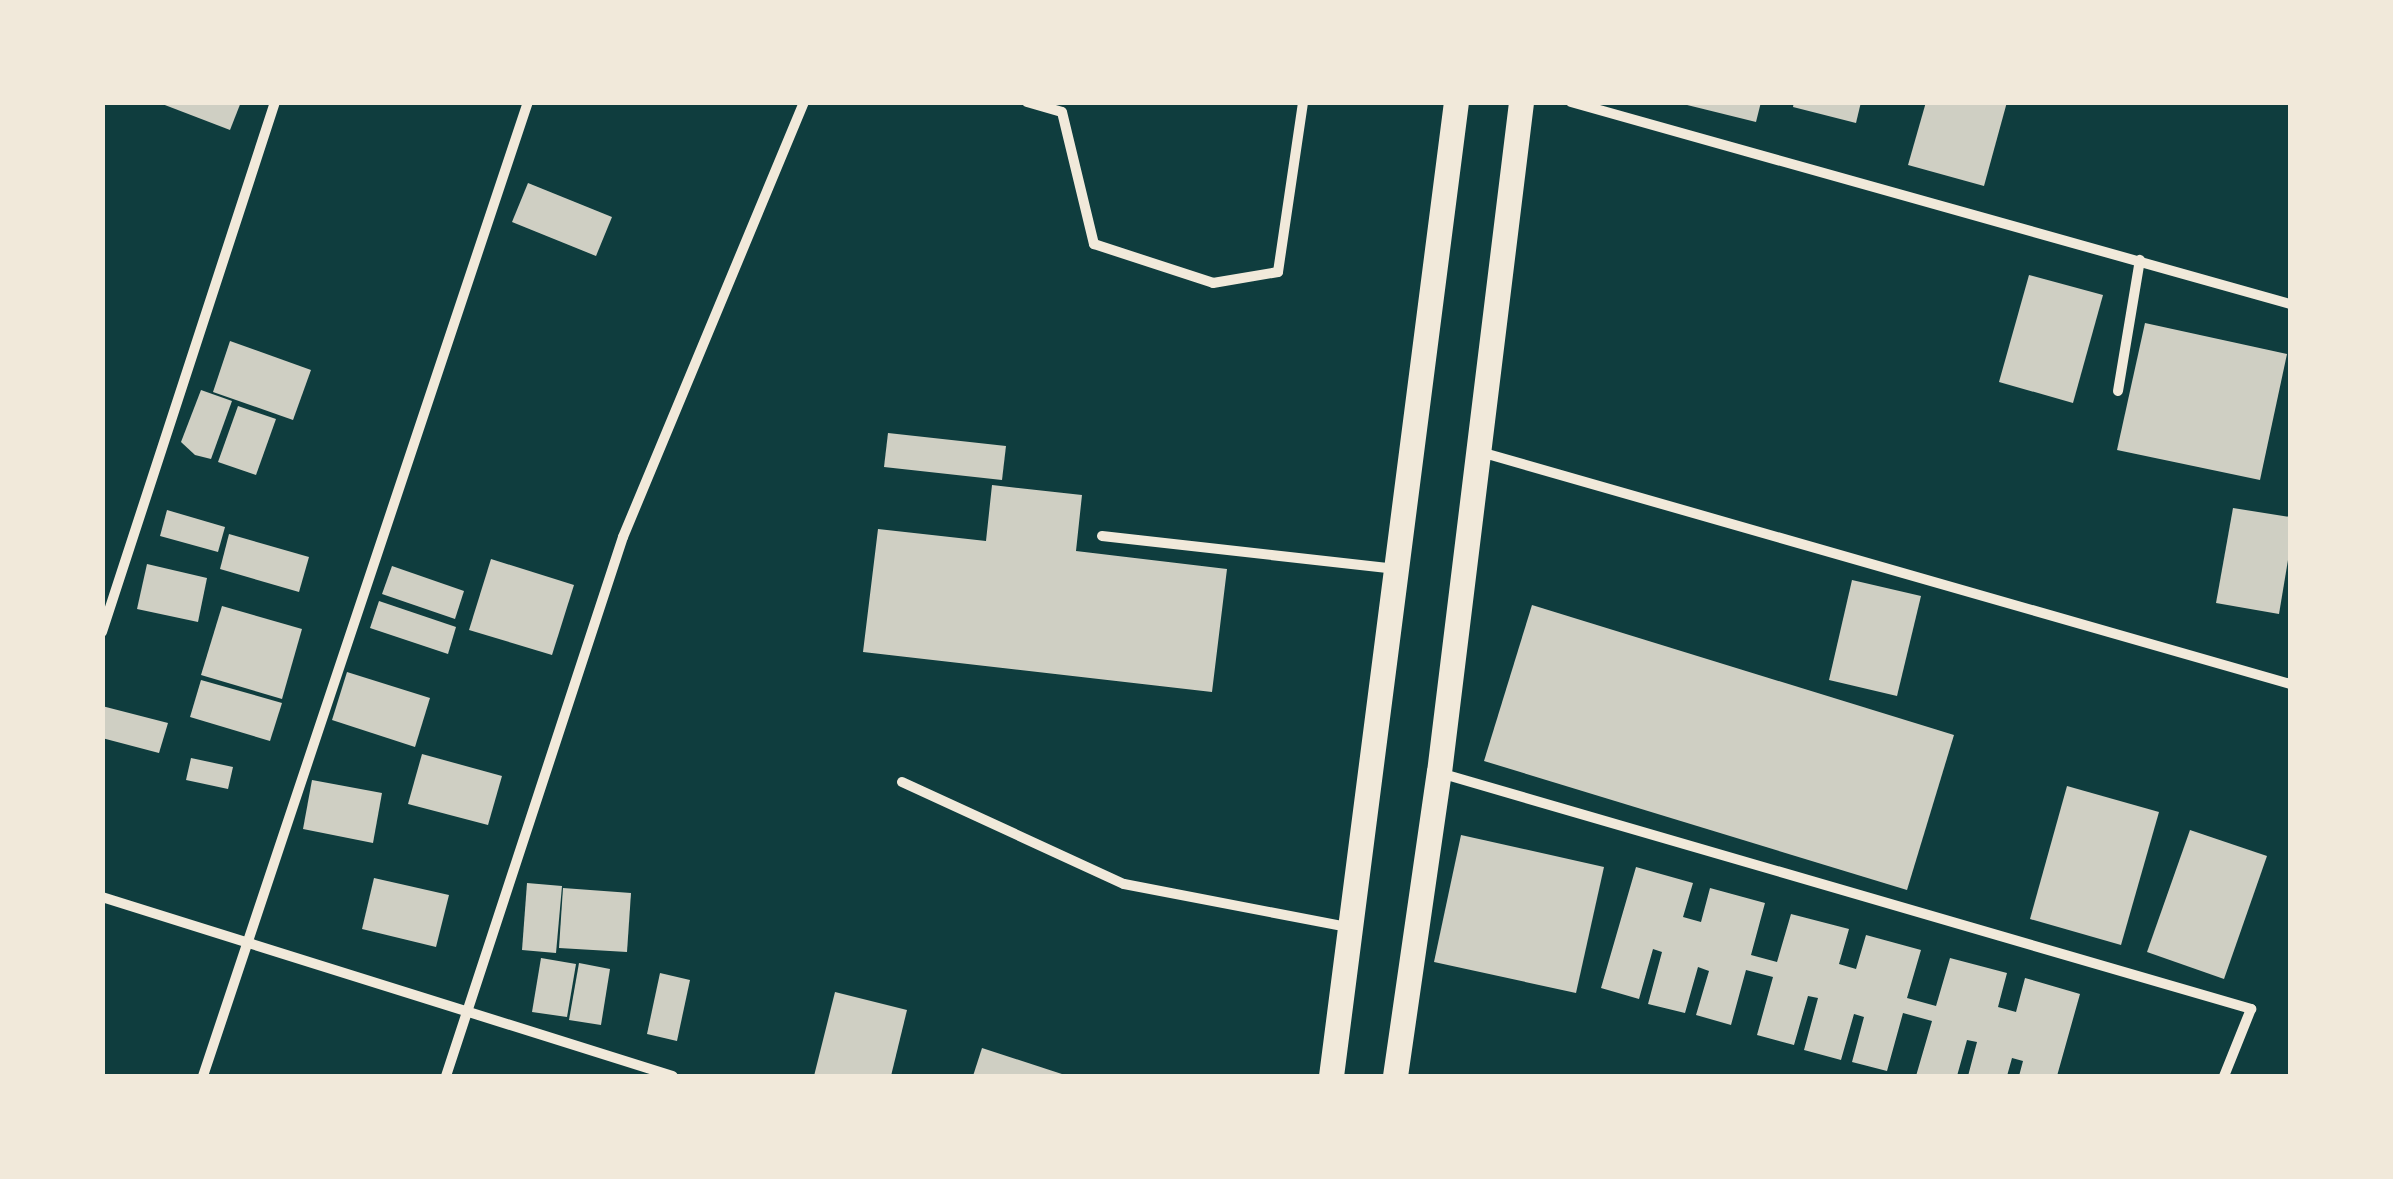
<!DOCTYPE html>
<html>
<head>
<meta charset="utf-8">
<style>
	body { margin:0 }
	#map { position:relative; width:2393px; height:1179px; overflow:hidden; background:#0f3d3e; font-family:"Crimson Pro",serif }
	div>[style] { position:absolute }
	.building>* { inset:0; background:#cfcfc3 }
	.minor>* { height:10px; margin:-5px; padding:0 5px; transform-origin:5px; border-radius:5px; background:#f1e9da }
	.primary>* { height:25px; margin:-12.5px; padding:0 12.5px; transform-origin:12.5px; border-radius:12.5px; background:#f1e9da }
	span { translate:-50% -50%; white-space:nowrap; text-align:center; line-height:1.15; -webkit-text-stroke:9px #f1e9da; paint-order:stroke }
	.frame { position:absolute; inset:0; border:105px solid #f1e9da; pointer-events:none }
</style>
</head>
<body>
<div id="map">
	<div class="building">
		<div style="clip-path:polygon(157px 102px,241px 102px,230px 130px)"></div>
		<div style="clip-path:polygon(1675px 102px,1761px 102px,1756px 122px)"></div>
		<div style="clip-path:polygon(1794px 102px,1861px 102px,1856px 123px,1793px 107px)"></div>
		<div style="clip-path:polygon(1926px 102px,2007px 102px,1984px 186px,1908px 165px)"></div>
		<div style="clip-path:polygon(528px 183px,612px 217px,596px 256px,512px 222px)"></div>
		<div style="clip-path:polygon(2029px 275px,2103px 295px,2073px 403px,1999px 382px)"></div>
		<div style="clip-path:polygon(2145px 323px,2287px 354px,2260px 480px,2117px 450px)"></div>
		<div style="clip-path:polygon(230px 341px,311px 370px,293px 420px,213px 392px)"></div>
		<div style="clip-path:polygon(201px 390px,232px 401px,211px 459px,195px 455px,181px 442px)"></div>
		<div style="clip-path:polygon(238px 406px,276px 419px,256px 475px,218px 462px)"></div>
		<div style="clip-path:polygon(888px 433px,1006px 446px,1002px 480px,884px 467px)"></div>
		<div style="clip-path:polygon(992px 485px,1082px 495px,1076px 551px,1227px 569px,1212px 692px,863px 652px,878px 529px,986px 541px)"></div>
		<div style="clip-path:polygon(2233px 508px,2290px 517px,2290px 548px,2279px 614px,2216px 603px)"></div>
		<div style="clip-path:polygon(167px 510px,225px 527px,218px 552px,160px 536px)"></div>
		<div style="clip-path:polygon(229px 534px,309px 557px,299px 592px,220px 569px)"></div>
		<div style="clip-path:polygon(491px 559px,574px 585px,552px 655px,469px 630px)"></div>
		<div style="clip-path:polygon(147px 564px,207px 578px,198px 622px,137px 609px)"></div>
		<div style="clip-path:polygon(392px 566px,464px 591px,455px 619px,382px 594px)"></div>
		<div style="clip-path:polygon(1852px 580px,1921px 596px,1897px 696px,1829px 680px)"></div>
		<div style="clip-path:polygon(379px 601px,456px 627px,448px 654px,370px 628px)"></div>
		<div style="clip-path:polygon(1532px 605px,1954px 735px,1907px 890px,1484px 761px)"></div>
		<div style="clip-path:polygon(222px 606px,302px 629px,282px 699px,201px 675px)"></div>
		<div style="clip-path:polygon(347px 672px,430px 698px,415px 747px,332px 720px)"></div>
		<div style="clip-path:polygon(201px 680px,282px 703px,270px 741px,190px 717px)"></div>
		<div style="clip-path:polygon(102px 706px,168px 723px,159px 753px,102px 738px)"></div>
		<div style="clip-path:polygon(422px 754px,502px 776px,488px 825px,408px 804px)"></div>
		<div style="clip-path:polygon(191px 758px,233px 767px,228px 789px,186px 780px)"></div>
		<div style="clip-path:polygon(312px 780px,382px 793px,373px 843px,303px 829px)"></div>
		<div style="clip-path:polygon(2067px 786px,2159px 812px,2121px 945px,2030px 919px)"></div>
		<div style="clip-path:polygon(2190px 830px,2267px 856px,2224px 979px,2147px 952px)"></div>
		<div style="clip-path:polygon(1461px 835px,1604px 867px,1576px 993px,1434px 962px)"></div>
		<div style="clip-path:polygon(1636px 867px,1693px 883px,1683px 917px,1701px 922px,1710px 888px,1765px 903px,1751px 955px,1777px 962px,1791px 914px,1849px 929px,1839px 964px,1856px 969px,1866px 935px,1921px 950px,1907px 998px,1936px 1006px,1950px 958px,2007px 973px,1998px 1007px,2016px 1012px,2025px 978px,2080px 994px,2057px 1076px,2019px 1076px,2023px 1061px,2012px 1058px,2007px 1076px,1968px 1076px,1977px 1042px,1967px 1040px,1957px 1076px,1916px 1076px,1932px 1021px,1903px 1013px,1887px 1071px,1852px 1062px,1864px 1017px,1854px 1014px,1841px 1060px,1804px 1050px,1818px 998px,1808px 996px,1794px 1045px,1757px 1035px,1773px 977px,1746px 970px,1731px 1025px,1696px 1015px,1709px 971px,1698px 967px,1685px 1013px,1648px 1004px,1662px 952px,1653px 949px,1639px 999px,1601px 988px)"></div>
		<div style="clip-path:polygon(374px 878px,449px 895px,436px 947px,362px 929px)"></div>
		<div style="clip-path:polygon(527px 883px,562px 886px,556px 953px,522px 950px)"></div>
		<div style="clip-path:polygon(563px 888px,631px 893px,627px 952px,559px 948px)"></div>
		<div style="clip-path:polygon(541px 958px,576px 964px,567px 1017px,532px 1012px)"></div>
		<div style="clip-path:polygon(579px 963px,610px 969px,601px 1025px,569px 1020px)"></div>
		<div style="clip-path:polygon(660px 973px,690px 980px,677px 1041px,647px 1034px)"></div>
		<div style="clip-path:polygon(835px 992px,907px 1010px,891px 1076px,814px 1076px)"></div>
		<div style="clip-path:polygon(982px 1048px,1068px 1076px,973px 1076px)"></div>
	</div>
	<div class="minor">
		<div style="left:1027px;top:102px;width:36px;rotate:16deg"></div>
		<div style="left:1062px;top:112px;width:136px;rotate:76.4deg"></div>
		<div style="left:1094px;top:244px;width:125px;rotate:18.1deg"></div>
		<div style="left:1213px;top:283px;width:66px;rotate:-9.6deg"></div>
		<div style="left:1278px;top:272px;width:172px;rotate:-81.6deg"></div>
		<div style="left:1571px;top:102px;width:747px;rotate:15.69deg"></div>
		<div style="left:2118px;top:391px;width:133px;rotate:-80.5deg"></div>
		<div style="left:1477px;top:451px;width:846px;rotate:15.99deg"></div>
		<div style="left:1102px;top:536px;width:294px;rotate:6.4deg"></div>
		<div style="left:102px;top:632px;width:558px;rotate:-71.92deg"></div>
		<div style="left:1440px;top:773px;width:845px;rotate:16.22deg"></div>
		<div style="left:2251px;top:1009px;width:72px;rotate:111.9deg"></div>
		<div style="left:902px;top:782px;width:244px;rotate:24.7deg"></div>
		<div style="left:1124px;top:884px;width:227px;rotate:10.9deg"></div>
		<div style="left:102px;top:897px;width:598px;rotate:17.41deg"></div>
		<div style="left:203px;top:1076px;width:1027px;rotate:-71.55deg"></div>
		<div style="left:446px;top:1076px;width:567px;rotate:-71.82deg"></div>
		<div style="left:623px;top:537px;width:471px;rotate:-67.4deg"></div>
	</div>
	<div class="primary">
		<div style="left:1331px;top:1076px;width:982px;rotate:-82.69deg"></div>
		<div style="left:1395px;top:1076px;width:307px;rotate:-81.8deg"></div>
		<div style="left:1439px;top:772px;width:675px;rotate:-83.02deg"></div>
	</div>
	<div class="frame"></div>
</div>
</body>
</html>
